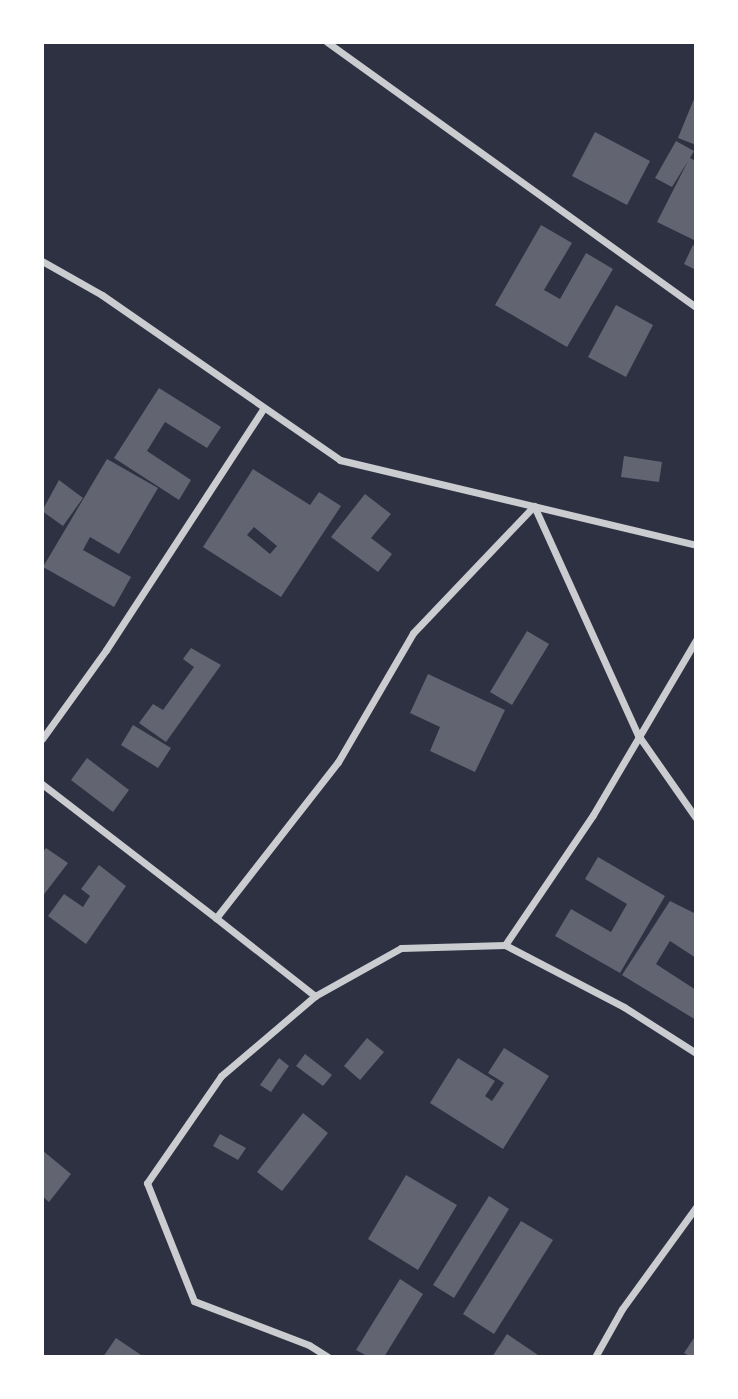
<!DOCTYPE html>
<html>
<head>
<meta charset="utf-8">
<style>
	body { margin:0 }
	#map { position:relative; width:738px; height:1399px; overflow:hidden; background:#2d3142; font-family:Signika,sans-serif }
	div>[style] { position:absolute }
	.building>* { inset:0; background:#626471 }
	.minor>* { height:7px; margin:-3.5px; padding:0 3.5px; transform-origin:3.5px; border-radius:3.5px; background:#caccd0 }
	span { translate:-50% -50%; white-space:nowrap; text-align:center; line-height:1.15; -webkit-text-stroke:7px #fff; paint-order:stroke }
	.frame { position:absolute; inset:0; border:44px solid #fff; pointer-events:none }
</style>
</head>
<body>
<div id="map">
	<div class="building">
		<div style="clip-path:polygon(696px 94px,696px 145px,678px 138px)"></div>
		<div style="clip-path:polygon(595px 132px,650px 161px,627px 205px,572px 176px)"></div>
		<div style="clip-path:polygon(676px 141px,694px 151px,690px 158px,696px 161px,696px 241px,657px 222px,688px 161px,672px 187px,655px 178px)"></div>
		<div style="clip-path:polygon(541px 225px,572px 243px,544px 290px,560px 299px,586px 253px,613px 269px,567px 347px,495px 305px)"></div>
		<div style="clip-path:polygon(693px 245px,696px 246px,696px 270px,684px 264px)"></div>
		<div style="clip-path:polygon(616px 305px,653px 325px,626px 377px,588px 357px)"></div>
		<div style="clip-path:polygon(159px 388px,221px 427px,207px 448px,165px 422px,147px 451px,191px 480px,179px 500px,114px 458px)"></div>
		<div style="clip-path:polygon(624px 456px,662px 462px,659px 482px,621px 477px)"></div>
		<div style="clip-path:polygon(107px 459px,158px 488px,119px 554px,90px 537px,83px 550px,131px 577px,114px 607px,43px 567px)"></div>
		<div style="clip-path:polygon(evenodd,253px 469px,310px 505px,319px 492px,341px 506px,281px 597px,203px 547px,253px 469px,254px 527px,277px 546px,270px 554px,247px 535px,254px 527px)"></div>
		<div style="clip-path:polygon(59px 480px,83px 498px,63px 526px,42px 511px)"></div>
		<div style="clip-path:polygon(365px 494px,391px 514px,371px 538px,392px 554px,378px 572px,331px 537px)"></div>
		<div style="clip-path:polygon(527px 631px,549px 644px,512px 705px,490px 692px)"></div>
		<div style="clip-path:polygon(191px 648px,221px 665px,166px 742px,139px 723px,153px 704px,163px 710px,194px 667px,183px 659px)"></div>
		<div style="clip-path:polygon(428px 674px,505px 710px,475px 772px,430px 751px,440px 727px,410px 713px)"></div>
		<div style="clip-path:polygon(133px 725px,171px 748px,158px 768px,121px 745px)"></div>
		<div style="clip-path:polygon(87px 758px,129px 790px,113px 812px,71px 780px)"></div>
		<div style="clip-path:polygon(46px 848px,68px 863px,42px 897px,42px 853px)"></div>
		<div style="clip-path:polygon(598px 857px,665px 896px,620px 973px,555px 936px,571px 909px,611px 932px,627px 904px,585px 879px)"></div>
		<div style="clip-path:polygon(99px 865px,126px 886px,86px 944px,48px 916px,64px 894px,83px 907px,90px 896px,81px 889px)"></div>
		<div style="clip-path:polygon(670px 901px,696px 914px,696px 958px,670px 941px,656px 964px,696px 990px,696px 1020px,622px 975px)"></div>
		<div style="clip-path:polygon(367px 1038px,384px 1052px,360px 1080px,344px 1066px)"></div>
		<div style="clip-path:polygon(504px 1048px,549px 1076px,503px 1149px,430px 1103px,458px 1058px,495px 1081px,485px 1096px,492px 1101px,504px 1083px,488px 1073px)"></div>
		<div style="clip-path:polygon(305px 1054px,332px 1075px,323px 1086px,296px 1066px)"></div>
		<div style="clip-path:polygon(279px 1058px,289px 1066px,271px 1092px,260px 1085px)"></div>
		<div style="clip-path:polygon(303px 1113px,328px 1133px,282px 1191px,257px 1172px)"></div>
		<div style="clip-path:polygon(220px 1134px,246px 1148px,238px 1160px,213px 1146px)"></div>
		<div style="clip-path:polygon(42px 1150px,71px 1174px,49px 1202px,42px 1196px)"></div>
		<div style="clip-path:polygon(406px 1175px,457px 1205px,418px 1270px,368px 1239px)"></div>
		<div style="clip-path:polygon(489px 1196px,509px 1209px,454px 1298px,433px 1285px)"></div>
		<div style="clip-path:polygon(521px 1221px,553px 1240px,494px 1334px,463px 1314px)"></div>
		<div style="clip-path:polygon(400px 1279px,423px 1294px,384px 1357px,369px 1357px,356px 1350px)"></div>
		<div style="clip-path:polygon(507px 1334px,541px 1357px,492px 1357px)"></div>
		<div style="clip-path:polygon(696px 1335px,696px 1357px,691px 1357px,684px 1353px)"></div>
		<div style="clip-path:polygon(116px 1338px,144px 1357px,103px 1357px)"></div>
	</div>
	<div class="minor">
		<div style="left:327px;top:42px;width:454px;rotate:35.7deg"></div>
		<div style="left:42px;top:261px;width:69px;rotate:29.5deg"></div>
		<div style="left:102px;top:295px;width:290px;rotate:34.7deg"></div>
		<div style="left:340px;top:460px;width:366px;rotate:13.4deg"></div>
		<div style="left:696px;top:640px;width:203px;rotate:120.5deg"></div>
		<div style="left:593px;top:815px;width:157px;rotate:124.1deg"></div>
		<div style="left:505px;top:945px;width:134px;rotate:27.5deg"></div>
		<div style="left:624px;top:1007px;width:85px;rotate:32.6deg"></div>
		<div style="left:42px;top:739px;width:110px;rotate:-54.3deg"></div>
		<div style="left:106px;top:650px;width:289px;rotate:-56.9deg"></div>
		<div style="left:42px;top:784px;width:220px;rotate:37.6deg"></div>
		<div style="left:315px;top:996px;width:126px;rotate:-141.8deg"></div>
		<div style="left:216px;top:918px;width:198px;rotate:-52deg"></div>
		<div style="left:338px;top:762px;width:149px;rotate:-59.8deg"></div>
		<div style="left:413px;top:633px;width:175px;rotate:-46.4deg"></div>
		<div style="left:534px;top:506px;width:252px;rotate:65.6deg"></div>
		<div style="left:638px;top:735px;width:101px;rotate:55.1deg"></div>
		<div style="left:328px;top:1357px;width:22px;rotate:-148deg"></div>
		<div style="left:309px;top:1345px;width:123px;rotate:-159.1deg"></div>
		<div style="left:194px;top:1301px;width:127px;rotate:-111.7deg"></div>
		<div style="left:147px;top:1183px;width:130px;rotate:-55.3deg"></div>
		<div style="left:221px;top:1076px;width:123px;rotate:-40.4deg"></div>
		<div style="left:315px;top:996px;width:98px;rotate:-29.2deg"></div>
		<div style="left:401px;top:948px;width:104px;rotate:-1.7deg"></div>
		<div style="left:595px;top:1357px;width:55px;rotate:-60.6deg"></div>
		<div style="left:622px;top:1309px;width:126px;rotate:-54deg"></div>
	</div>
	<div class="frame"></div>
</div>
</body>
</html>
